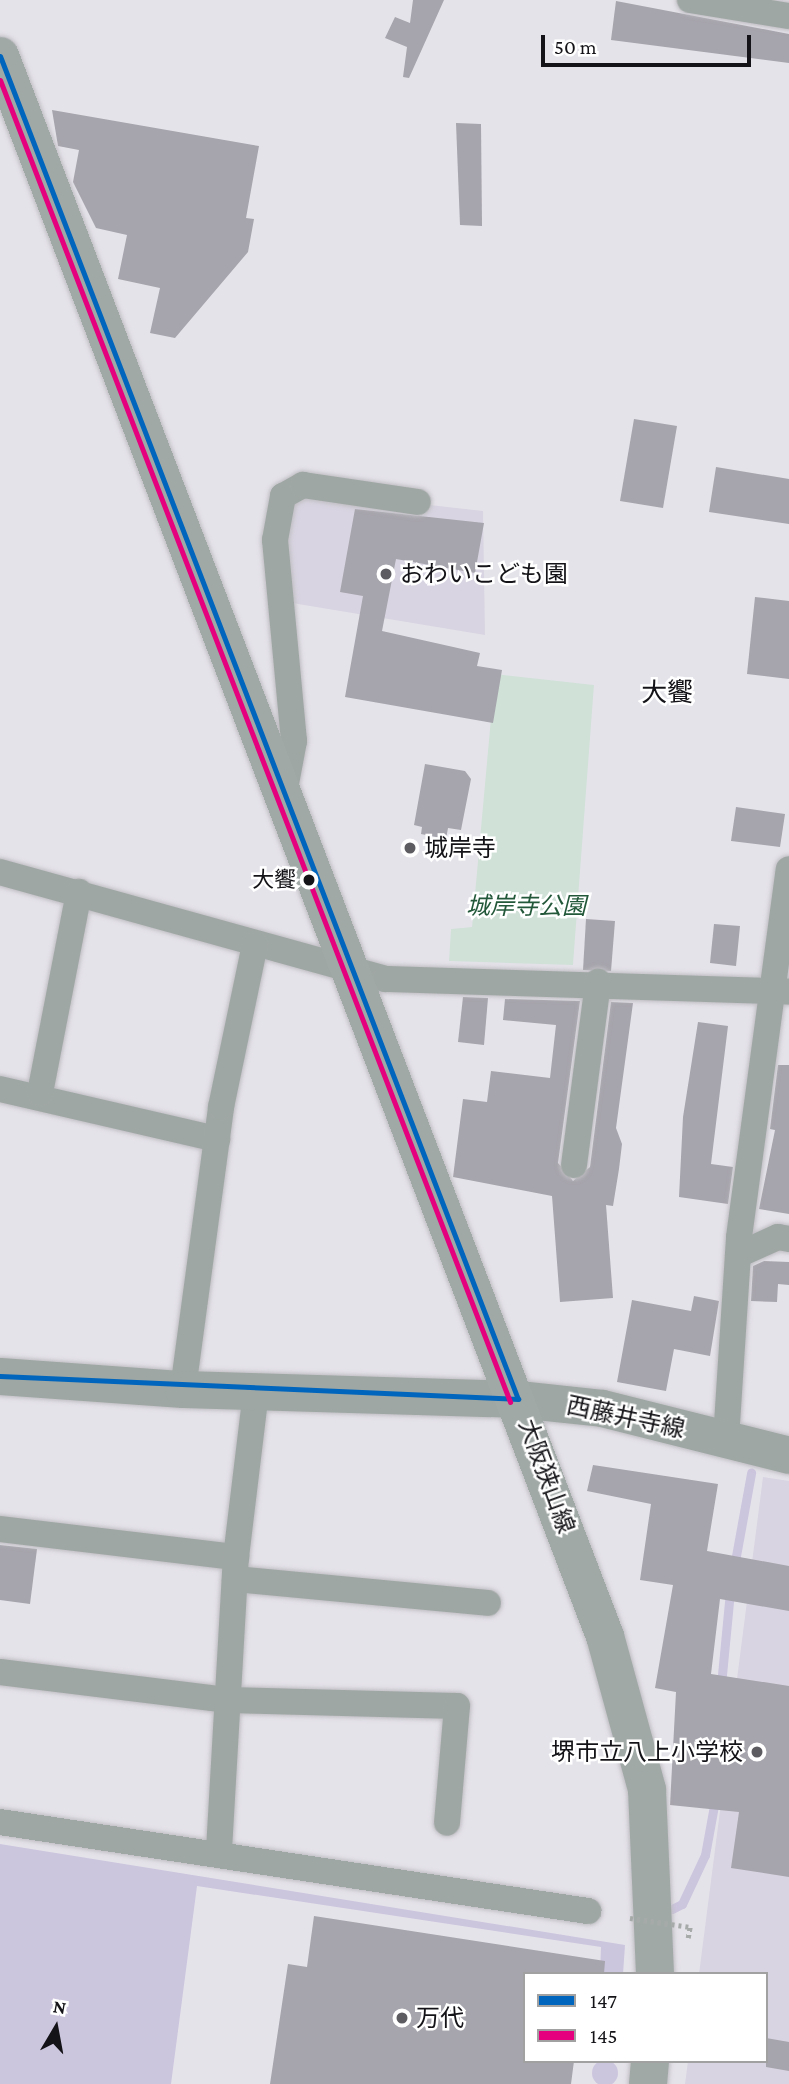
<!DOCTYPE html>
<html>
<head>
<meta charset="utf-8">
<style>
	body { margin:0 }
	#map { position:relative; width:789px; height:2084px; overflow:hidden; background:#e5e3ea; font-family:"Crimson Pro","Noto Sans JP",serif }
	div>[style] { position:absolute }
	.built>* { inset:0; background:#d8d4e1 }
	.green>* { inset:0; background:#d0e1d8 }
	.water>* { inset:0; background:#ccc5de }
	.round { border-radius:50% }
	.stream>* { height:9px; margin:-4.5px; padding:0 4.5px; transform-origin:4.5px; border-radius:4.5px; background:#ccc5de }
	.building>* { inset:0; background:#a6a4ac }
	.path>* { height:4.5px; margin-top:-2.25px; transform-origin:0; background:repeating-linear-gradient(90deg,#a6aba9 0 3.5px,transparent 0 7px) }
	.roads { filter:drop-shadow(0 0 2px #c0bec3) drop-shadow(0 0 2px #c0bec3) }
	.minor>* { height:26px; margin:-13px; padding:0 13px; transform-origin:13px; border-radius:13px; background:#9fa7a4 }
	.secondary>* { height:37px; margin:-18.5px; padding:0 18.5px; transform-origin:18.5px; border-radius:18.5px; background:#9ea7a3 }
	.primary>* { height:38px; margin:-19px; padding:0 19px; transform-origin:19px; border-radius:19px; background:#a1a9a7 }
	.path-bridge>* { height:4.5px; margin-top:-2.25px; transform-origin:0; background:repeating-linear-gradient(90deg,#a6aba9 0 3.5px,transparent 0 7px) }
	.bus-1>* { height:5px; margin:-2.5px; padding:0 2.5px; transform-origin:2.5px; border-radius:2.5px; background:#0065bd }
	.bus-2>* { height:5px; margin:-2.5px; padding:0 2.5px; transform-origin:2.5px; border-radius:2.5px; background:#e5007d }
	.dots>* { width:19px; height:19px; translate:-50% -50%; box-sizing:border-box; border:4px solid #fff; border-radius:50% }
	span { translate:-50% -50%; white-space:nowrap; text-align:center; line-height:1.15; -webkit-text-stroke:5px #fff; paint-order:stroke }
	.bus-label { font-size:22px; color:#141317 }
	.right { translate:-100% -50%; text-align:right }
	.poi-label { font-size:24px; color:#141317 }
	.left { translate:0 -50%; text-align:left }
	.park-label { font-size:24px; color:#23593a; font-style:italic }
	.street-label { font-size:24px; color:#141317 }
	.neighbourhood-label { font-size:26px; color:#141317 }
	.legend { position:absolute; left:523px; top:1972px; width:245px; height:91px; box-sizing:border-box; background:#fff; border:2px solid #a1a1a2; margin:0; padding:9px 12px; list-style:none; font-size:21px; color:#141317 }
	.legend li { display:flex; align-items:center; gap:14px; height:35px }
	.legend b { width:35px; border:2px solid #a1a1a2 }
	.north { position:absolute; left:21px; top:1993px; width:70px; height:70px; -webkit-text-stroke:5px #fff; paint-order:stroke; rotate:10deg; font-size:19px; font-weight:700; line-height:28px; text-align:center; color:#141317 }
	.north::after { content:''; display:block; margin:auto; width:24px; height:32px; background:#141317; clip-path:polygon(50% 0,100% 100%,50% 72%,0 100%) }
	.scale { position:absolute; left:541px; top:35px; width:210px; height:32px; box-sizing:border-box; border:4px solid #141317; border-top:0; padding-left:9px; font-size:21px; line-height:24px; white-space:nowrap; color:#141317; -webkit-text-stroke:5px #fff; paint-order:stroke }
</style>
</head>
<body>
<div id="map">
	<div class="built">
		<div style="clip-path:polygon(305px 491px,483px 511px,485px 635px,292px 603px,286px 545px,293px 503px)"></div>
		<div style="clip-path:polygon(763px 1477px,789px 1481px,789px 2084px,685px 2084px,688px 2061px,766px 2061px,766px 1974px,699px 1974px)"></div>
	</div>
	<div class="green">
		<div style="clip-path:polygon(495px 674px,594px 685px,573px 965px,449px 961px,451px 929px,472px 927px)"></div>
	</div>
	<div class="water">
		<div style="clip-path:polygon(0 1844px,625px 1945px,623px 1974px,600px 1974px,601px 1947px,197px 1886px,171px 2084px,0 2084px)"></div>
		<div class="round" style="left:592px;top:2060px;width:26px;height:26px"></div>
	</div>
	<div class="stream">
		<div style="left:734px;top:1567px;width:96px;rotate:-79.7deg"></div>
		<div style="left:721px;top:1685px;width:94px;rotate:-84.5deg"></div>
		<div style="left:672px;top:1909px;width:11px;rotate:-27deg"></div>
		<div style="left:682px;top:1904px;width:54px;rotate:-64.9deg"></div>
		<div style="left:705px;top:1855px;width:56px;rotate:-79.7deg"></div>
	</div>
	<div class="building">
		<div style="clip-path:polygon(413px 0,444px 0,409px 78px,403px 77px,407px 47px,385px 38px,395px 17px,410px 23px)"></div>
		<div style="clip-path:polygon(616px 1px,789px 34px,789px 63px,611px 40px)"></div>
		<div style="clip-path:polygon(52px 110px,259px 146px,246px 218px,254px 219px,248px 252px,175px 338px,150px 333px,160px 288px,118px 279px,127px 235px,96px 228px,73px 182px,79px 150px,58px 146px)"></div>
		<div style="clip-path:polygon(456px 123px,481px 124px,482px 226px,460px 225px)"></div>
		<div style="clip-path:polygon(634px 419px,677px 426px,663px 508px,620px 501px)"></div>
		<div style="clip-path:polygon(716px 467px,789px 479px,789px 524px,709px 512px)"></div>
		<div style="clip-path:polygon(355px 509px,484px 523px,475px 573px,396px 559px,382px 631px,480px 653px,477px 666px,502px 670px,493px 723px,345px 697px,363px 596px,340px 592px)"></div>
		<div style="clip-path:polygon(755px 597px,789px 601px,789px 679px,747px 674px)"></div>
		<div style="clip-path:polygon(425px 764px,465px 771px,471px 779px,461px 830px,448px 828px,446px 839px,421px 834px,422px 827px,414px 825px)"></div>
		<div style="clip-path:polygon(736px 807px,785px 814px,780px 847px,731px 841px)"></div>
		<div style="clip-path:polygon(586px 919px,615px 921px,611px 971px,583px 970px)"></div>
		<div style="clip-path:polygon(714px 924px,740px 926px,736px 966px,710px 963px)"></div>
		<div style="clip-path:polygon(463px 997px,488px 998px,484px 1045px,458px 1042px)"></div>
		<div style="clip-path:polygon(505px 999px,580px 1001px,558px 1163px,573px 1181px,590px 1167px,611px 1002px,633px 1003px,616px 1128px,622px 1144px,619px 1169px,613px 1206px,606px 1205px,613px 1298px,560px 1302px,552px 1196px,453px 1177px,463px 1099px,487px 1102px,491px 1071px,550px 1078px,556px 1025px,503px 1020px)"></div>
		<div style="clip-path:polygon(698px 1022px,728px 1026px,711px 1164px,733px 1167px,728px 1204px,679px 1197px,683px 1117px)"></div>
		<div style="clip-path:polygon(778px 1065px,789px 1065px,789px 1214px,759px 1209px,775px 1130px,770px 1129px)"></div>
		<div style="clip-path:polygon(764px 1261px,789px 1262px,789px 1285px,778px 1284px,777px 1302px,751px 1301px,753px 1266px)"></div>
		<div style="clip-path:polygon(694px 1296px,719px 1301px,710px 1356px,674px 1349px,666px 1391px,617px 1382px,632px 1300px,691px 1311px)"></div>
		<div style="clip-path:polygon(593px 1465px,718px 1484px,707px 1551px,789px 1566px,789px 1611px,720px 1599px,711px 1674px,789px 1686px,789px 1877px,731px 1868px,739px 1812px,670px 1805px,676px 1692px,655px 1688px,673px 1585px,640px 1580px,651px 1504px,587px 1491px)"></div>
		<div style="clip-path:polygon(0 1545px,37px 1549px,30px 1604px,0 1600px)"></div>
		<div style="clip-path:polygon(314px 1916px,605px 1961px,604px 1974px,525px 1974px,525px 2061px,574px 2061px,571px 2084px,270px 2084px,288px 1964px,307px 1967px)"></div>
		<div style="clip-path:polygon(766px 2038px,789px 2042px,789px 2071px,766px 2067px)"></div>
	</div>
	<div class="path">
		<div style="left:688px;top:1938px;width:11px;rotate:-80deg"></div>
	</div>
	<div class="roads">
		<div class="minor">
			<div style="left:690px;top:0;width:100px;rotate:9.2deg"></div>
			<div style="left:284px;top:794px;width:54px;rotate:-79.3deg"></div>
			<div style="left:294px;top:741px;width:202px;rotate:-95.4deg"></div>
			<div style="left:275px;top:540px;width:45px;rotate:-79.7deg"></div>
			<div style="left:283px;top:496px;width:23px;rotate:-29deg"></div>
			<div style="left:303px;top:485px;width:116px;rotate:8.4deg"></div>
			<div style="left:0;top:872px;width:400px;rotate:15.5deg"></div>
			<div style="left:385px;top:979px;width:404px;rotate:1.8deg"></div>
			<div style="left:0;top:1089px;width:223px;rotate:13deg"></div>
			<div style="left:40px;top:1093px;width:205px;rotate:-79deg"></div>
			<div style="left:574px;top:1165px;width:185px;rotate:-82.5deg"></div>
			<div style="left:738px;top:1255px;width:44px;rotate:-24.2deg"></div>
			<div style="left:778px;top:1237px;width:11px;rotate:10deg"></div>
			<div style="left:183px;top:1389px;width:285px;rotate:-82.3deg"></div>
			<div style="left:221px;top:1107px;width:167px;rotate:-78.2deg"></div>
			<div style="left:726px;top:1439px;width:202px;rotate:-86.3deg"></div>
			<div style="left:739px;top:1237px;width:371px;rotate:-82.3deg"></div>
			<div style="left:0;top:1529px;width:238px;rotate:6.8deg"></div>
			<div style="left:235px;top:1579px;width:254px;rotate:5.4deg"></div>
			<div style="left:0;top:1672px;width:230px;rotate:7deg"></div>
			<div style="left:228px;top:1700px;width:229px;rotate:1.5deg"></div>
			<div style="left:457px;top:1706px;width:117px;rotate:94.9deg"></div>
			<div style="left:0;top:1822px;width:595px;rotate:8.61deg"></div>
			<div style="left:219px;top:1850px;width:293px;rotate:-86.7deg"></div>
			<div style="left:236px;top:1557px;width:167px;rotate:-83.1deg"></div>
		</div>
		<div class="secondary">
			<div style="left:0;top:1376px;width:183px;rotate:4.1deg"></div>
			<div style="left:183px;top:1389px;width:335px;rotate:1.7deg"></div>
			<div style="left:518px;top:1399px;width:84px;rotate:6.1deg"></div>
			<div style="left:602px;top:1408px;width:193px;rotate:14.1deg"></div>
		</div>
		<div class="primary">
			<div style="left:0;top:56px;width:1692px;rotate:69.05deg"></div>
			<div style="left:605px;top:1636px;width:160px;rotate:74.7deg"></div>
			<div style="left:647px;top:1790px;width:184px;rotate:87.5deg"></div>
			<div style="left:648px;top:2084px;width:23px;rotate:-85deg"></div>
		</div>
	</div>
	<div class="path-bridge">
		<div style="left:630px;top:1918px;width:61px;rotate:8.5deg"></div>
	</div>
	<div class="bus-1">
		<div style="left:0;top:56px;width:1439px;rotate:68.91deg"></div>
		<div style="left:0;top:1376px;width:519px;rotate:2.54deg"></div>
	</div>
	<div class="bus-2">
		<div style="left:0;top:80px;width:1417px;rotate:68.9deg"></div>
	</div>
	<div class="dots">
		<div style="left:386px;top:574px;background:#5d5c61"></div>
		<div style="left:410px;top:848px;background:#5d5c61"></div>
		<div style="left:309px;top:880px;background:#141317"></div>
		<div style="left:757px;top:1752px;background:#5d5c61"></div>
		<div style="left:402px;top:2018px;background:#5d5c61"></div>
	</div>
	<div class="bus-label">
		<span class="right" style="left:296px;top:880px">大饗</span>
	</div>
	<div class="poi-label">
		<span class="left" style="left:400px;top:574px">おわいこども園</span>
		<span class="left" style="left:424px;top:848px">城岸寺</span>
		<span class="right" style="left:743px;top:1752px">堺市立八上小学校</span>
		<span class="left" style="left:416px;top:2018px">万代</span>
	</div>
	<div class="park-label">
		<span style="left:526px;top:906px">城岸寺公園</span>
	</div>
	<div class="street-label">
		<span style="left:626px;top:1417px;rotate:12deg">西藤井寺線</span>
		<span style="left:547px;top:1476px;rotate:70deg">大阪狭山線</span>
	</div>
	<div class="neighbourhood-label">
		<span style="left:667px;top:693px">大饗</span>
	</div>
	<ul class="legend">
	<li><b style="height:9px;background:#0065bd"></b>147</li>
	<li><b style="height:9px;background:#e5007d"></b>145</li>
	</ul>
	<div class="north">N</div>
	<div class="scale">50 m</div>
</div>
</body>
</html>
